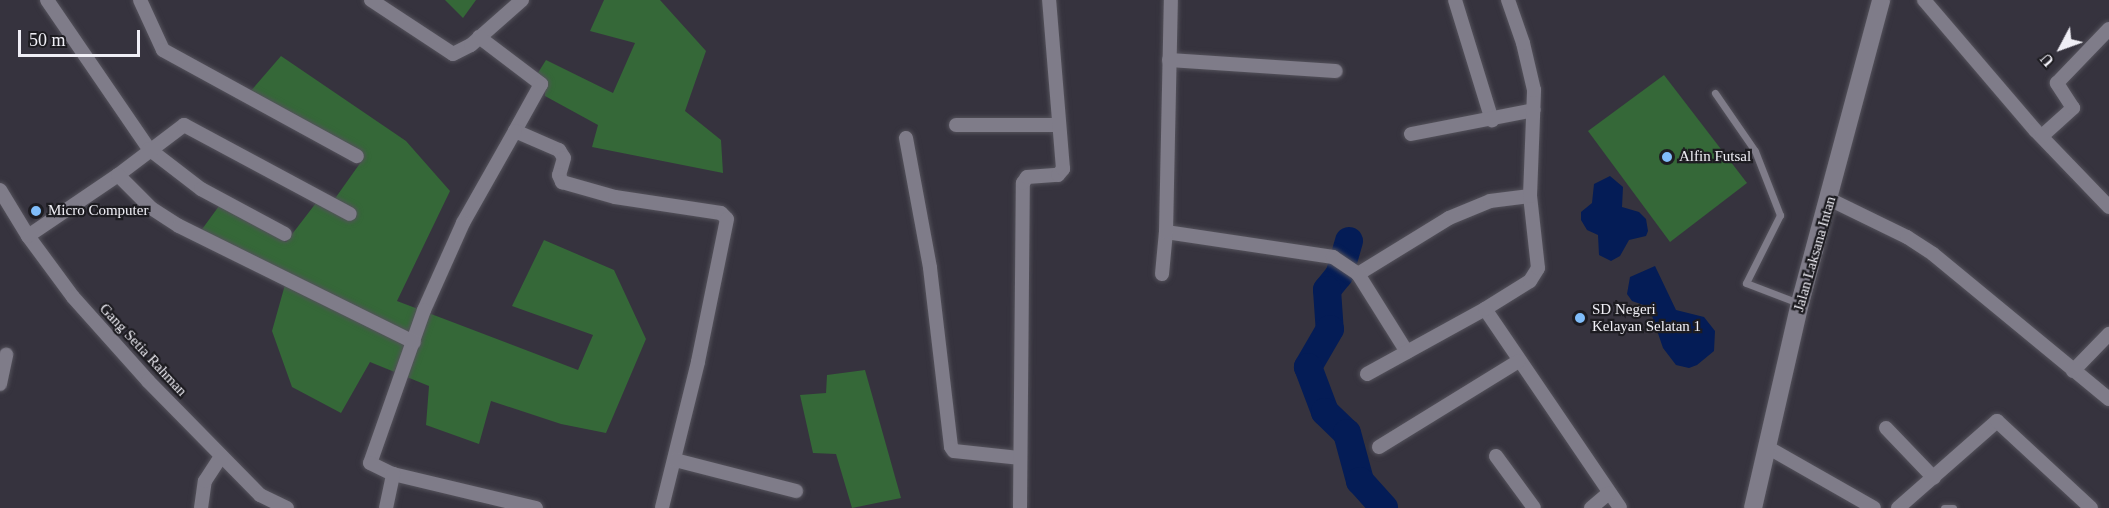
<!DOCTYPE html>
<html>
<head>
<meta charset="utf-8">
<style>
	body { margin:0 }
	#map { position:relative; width:2109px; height:508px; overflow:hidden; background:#36333e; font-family:Georgia,serif }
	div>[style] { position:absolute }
	.green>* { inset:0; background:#356838 }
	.water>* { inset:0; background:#041c56 }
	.river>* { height:28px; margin:-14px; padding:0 14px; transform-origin:14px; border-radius:14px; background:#041c56 }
	.roads { filter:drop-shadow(0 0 2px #54525b) drop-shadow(0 0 2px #54525b) }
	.lane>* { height:7px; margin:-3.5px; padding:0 3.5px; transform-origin:3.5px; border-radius:3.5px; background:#7f7c89 }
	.street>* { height:14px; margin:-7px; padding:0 7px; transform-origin:7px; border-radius:7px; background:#7f7c89 }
	.secondary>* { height:18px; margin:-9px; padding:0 9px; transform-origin:9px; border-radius:9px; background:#7f7c89 }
	.dots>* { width:16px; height:16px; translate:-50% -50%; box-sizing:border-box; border:3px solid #1d1c21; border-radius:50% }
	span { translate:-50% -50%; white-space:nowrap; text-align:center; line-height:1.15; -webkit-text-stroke:4.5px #1d1c21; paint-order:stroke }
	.poi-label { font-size:15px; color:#f0eff6 }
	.left { translate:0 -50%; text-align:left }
	.street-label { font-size:15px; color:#f0eff6 }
	.north { position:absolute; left:2031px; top:18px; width:60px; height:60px; -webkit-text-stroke:4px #1d1c21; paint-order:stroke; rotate:229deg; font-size:16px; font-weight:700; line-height:24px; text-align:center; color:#f0eff6 }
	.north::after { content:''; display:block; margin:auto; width:21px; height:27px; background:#f0eff6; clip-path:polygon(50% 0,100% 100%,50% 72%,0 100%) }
	.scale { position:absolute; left:18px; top:30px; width:122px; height:27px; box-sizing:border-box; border:3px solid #f0eff6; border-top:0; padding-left:8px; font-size:18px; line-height:21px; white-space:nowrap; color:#f0eff6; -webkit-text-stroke:4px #1d1c21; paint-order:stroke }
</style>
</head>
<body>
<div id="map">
	<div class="green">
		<div style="clip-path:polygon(445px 0,476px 0,463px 18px)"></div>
		<div style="clip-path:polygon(604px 0,660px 0,706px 51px,685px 111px,721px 140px,723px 173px,592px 147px,598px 125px,545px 96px,545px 85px,536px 76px,546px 60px,613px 93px,635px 43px,590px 31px)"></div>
		<div style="clip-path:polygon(281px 56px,406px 141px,450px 191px,397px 301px,578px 370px,593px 335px,512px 306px,544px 240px,614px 270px,646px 339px,606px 433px,561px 424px,491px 401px,479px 444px,426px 425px,429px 386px,370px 362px,341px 413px,292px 387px,272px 331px,288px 274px,200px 232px,219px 206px,286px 242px,316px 203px,329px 207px,363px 159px,249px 93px)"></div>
		<div style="clip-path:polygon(1664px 75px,1747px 183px,1670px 242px,1588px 131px)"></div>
		<div style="clip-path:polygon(865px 370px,901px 498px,852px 508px,836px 454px,813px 453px,800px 395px,826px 393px,827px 375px)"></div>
	</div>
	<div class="water">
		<div style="clip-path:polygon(1610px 176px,1623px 187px,1622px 207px,1639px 212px,1646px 219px,1648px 231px,1646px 236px,1629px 240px,1620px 256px,1611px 261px,1599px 255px,1598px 235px,1587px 230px,1581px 220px,1581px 212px,1592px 203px,1594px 184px)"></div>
		<div style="clip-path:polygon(1655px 266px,1676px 310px,1704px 317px,1715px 331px,1714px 351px,1697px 365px,1689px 368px,1676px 365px,1663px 348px,1649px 307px,1632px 301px,1627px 294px,1630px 277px)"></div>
	</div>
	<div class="river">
		<div style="left:1349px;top:241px;width:35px;rotate:106deg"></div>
		<div style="left:1339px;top:275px;width:19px;rotate:129deg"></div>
		<div style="left:1327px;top:290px;width:39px;rotate:86deg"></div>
		<div style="left:1330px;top:329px;width:44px;rotate:120.1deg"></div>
		<div style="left:1308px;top:367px;width:48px;rotate:69.3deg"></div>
		<div style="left:1325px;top:412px;width:30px;rotate:44deg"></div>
		<div style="left:1347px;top:433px;width:50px;rotate:74.8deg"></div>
		<div style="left:1360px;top:481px;width:36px;rotate:48deg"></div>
	</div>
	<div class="roads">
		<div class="lane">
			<div style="left:1715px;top:93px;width:70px;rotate:55.4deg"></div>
			<div style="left:1755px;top:151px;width:69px;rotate:68.7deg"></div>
			<div style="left:1780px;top:215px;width:76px;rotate:116.6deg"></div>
			<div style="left:1746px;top:283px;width:56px;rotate:21deg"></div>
			<div style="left:1944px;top:508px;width:9px"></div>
		</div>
		<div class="street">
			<div style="left:47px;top:0;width:181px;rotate:55.6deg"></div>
			<div style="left:149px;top:149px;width:66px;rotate:37.6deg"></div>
			<div style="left:201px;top:189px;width:95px;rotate:28.2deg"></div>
			<div style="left:140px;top:0;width:55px;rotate:65.3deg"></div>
			<div style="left:163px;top:50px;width:221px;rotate:28.7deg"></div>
			<div style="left:371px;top:0;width:98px;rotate:33.4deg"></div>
			<div style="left:453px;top:54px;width:20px;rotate:-27deg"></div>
			<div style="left:471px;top:45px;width:68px;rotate:-41.4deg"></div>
			<div style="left:1455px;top:0;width:126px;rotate:72.9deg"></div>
			<div style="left:1924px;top:0;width:171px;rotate:49.5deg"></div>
			<div style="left:2035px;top:130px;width:107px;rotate:46.1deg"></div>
			<div style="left:479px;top:37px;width:78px;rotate:37.2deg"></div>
			<div style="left:541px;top:84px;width:54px;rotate:119deg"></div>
			<div style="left:515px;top:131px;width:48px;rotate:23.4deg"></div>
			<div style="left:559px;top:150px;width:9px;rotate:58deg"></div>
			<div style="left:564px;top:158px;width:18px;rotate:106deg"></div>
			<div style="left:559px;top:175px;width:8px;rotate:67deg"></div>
			<div style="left:562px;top:182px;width:55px;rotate:15.8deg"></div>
			<div style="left:615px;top:197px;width:107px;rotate:8.6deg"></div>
			<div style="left:721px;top:213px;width:8px;rotate:45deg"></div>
			<div style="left:727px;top:219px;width:146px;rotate:101.5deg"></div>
			<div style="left:698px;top:362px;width:150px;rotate:103.9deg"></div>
			<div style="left:1169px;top:60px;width:167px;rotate:3.8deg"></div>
			<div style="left:956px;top:125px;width:101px"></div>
			<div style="left:515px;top:131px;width:106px;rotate:119.5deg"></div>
			<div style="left:463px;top:223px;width:95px;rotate:114.1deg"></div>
			<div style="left:424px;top:310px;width:162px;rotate:109.4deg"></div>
			<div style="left:370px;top:463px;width:25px;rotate:26deg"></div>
			<div style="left:393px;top:474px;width:147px;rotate:13.4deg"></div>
			<div style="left:1411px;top:134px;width:125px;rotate:-11deg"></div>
			<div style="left:2042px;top:136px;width:42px;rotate:-42.1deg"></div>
			<div style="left:2073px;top:108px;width:30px;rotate:-123deg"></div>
			<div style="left:2057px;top:83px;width:75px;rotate:-46.1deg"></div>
			<div style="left:906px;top:138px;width:132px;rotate:79.5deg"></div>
			<div style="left:930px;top:268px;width:180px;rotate:83.3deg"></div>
			<div style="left:951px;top:447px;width:5px;rotate:53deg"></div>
			<div style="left:954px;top:451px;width:65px;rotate:6.1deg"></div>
			<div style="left:118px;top:175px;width:83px;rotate:-37.1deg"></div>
			<div style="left:184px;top:125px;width:188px;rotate:28.2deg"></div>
			<div style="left:0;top:190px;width:54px;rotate:58.7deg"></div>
			<div style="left:28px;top:236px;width:76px;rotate:53.6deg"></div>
			<div style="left:73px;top:297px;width:113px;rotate:48.2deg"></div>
			<div style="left:148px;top:381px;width:160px;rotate:45.5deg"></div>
			<div style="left:260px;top:495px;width:30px;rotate:26deg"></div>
			<div style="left:1831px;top:200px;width:85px;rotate:26deg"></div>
			<div style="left:1907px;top:237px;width:31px;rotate:33deg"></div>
			<div style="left:1933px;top:254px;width:228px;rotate:39.5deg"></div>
			<div style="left:1166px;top:232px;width:169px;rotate:8.5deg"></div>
			<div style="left:1333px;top:257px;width:30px;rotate:34deg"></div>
			<div style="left:1358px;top:274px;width:107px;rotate:-31.6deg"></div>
			<div style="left:1449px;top:218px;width:44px;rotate:-22.5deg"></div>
			<div style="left:1490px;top:201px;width:40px;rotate:-7.1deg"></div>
			<div style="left:28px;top:236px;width:109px;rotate:-34.1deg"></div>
			<div style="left:118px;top:175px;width:47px;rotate:45deg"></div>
			<div style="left:151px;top:208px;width:33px;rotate:33deg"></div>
			<div style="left:179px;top:226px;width:262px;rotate:26.3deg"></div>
			<div style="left:1162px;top:274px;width:42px;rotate:-84.6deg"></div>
			<div style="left:1166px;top:232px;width:232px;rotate:-88.8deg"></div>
			<div style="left:1358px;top:274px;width:92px;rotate:57.9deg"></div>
			<div style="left:1485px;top:309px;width:240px;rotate:55.8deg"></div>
			<div style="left:2073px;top:371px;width:52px;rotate:-45.8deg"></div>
			<div style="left:1367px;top:374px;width:135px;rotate:-28.8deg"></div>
			<div style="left:1485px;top:309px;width:53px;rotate:-31.9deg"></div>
			<div style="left:1530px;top:281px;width:15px;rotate:-58deg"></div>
			<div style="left:1538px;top:268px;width:72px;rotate:-96.3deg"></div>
			<div style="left:1530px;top:196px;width:106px;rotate:-87.8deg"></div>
			<div style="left:1534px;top:90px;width:48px;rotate:-103.2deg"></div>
			<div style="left:1523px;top:43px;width:46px;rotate:-109.2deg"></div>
			<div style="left:0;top:384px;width:30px;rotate:-78deg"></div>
			<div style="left:1886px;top:428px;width:69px;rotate:46.2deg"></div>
			<div style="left:1379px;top:447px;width:164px;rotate:-31.6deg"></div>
			<div style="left:1767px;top:447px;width:123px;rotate:29.7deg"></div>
			<div style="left:1496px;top:456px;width:64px;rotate:53.8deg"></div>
			<div style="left:675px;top:460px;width:125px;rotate:14.4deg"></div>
			<div style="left:201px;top:508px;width:27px;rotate:-82deg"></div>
			<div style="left:205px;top:481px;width:30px;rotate:-57deg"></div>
			<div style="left:386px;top:508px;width:35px;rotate:-78deg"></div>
			<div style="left:1020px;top:508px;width:325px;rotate:-89.5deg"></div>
			<div style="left:1023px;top:183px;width:7px;rotate:-56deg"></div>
			<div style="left:1027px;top:177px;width:31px;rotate:-4deg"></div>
			<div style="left:1058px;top:175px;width:8px;rotate:-50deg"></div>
			<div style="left:1063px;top:169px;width:170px;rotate:-94.7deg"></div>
			<div style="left:1591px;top:508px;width:23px;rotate:-40deg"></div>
			<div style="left:1898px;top:508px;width:132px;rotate:-41.3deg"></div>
			<div style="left:1997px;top:421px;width:128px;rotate:42.8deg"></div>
		</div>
		<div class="secondary">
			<div style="left:1753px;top:508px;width:210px;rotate:-77.1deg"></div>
			<div style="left:1800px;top:303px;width:314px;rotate:-75deg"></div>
		</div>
	</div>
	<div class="dots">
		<div style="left:1667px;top:157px;background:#80bdfa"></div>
		<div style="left:36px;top:211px;background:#80bdfa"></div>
		<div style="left:1580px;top:318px;background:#80bdfa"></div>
	</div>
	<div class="poi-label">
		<span class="left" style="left:1679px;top:157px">Alfin Futsal</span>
		<span class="left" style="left:48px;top:211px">Micro Computer</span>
		<span class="left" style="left:1592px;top:318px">SD Negeri<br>Kelayan Selatan 1</span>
	</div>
	<div class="street-label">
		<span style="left:1815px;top:254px;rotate:-74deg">Jalan Laksana Intan</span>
		<span style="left:143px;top:350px;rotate:47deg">Gang Setia Rahman</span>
	</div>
	<div class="north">U</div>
	<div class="scale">50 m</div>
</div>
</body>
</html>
